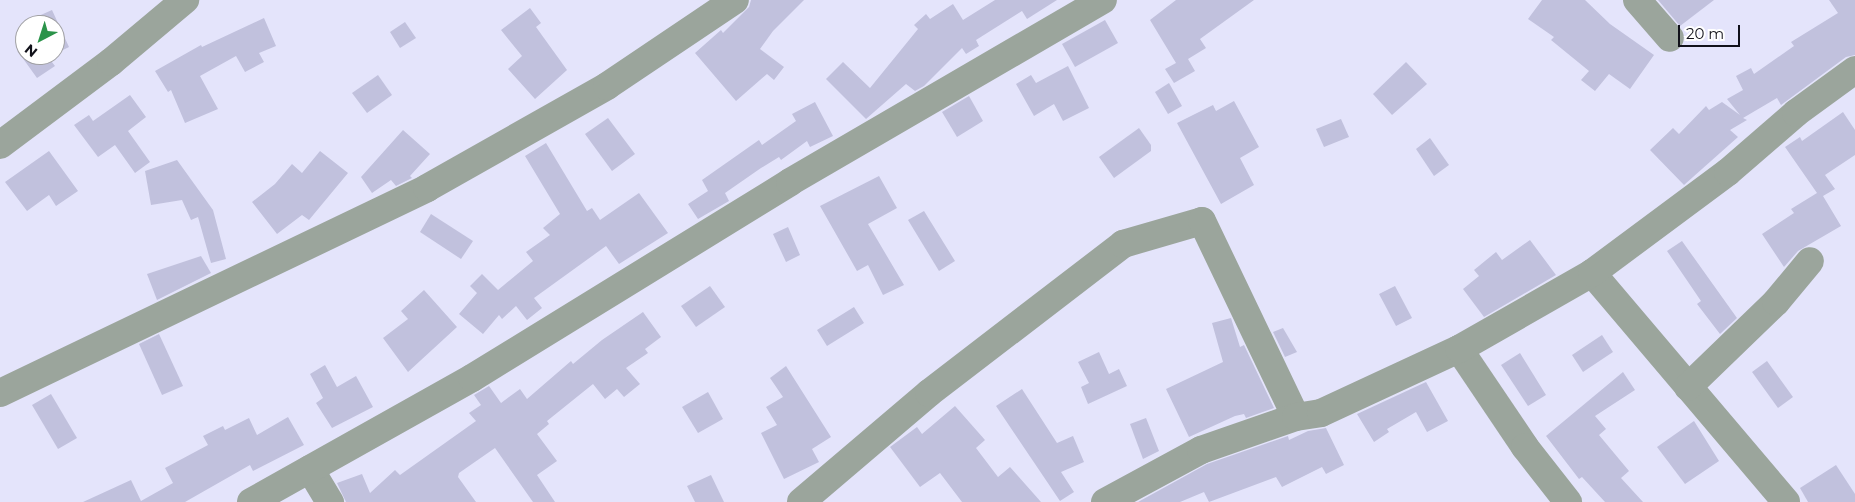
<!DOCTYPE html>
<html>
<head>
<meta charset="utf-8">
<style>
	body { margin:0 }
	#map { position:relative; width:1855px; height:502px; overflow:hidden; background:#e4e4fb; font-family:Montserrat,sans-serif }
	div>[style] { position:absolute }
	.building>* { inset:0; background:#c1c1dd }
	.minor>* { height:28px; margin:-14px; padding:0 14px; transform-origin:14px; border-radius:14px; background:#9ba59c }
	span { translate:-50% -50%; white-space:nowrap; text-align:center; line-height:1.15; -webkit-text-stroke:4px #fff; paint-order:stroke }
	.north { position:absolute; left:15px; top:15px; width:50px; height:50px; box-sizing:border-box; background:#fff; border:1px solid #a0a0a3; border-radius:50%; rotate:220deg; font-size:14px; font-weight:700; line-height:20px; text-align:center; color:#11111a }
	.north::after { content:''; display:block; margin:auto; width:18px; height:22px; background:#2b934a; clip-path:polygon(50% 0,100% 100%,50% 72%,0 100%) }
	.scale { position:absolute; left:1678px; top:25px; width:62px; height:22px; box-sizing:border-box; border:2px solid #11111a; border-top:0; padding-left:6px; font-size:15px; line-height:18px; white-space:nowrap; color:#11111a; -webkit-text-stroke:4px #fff; paint-order:stroke }
</style>
</head>
<body>
<div id="map">
	<div class="building">
		<div style="clip-path:polygon(751px 0,804px 0,773px 31px,760px 49px,784px 67px,774px 80px,767px 74px,736px 101px,695px 53px,721px 30px,723px 33px,749px 7px)"></div>
		<div style="clip-path:polygon(995px 0,1057px 0,1027px 19px,1022px 11px,976px 40px,979px 46px,966px 54px,962px 48px,924px 86px,915px 91px,906px 84px,866px 119px,826px 79px,843px 62px,870px 88px,918px 29px,914px 25px,926px 14px,930px 19px,953px 4px,963px 20px)"></div>
		<div style="clip-path:polygon(1176px 0,1254px 0,1200px 39px,1206px 48px,1188px 59px,1195px 71px,1174px 83px,1165px 69px,1176px 63px,1150px 20px)"></div>
		<div style="clip-path:polygon(1542px 0,1585px 0,1610px 24px,1654px 55px,1630px 89px,1609px 74px,1595px 91px,1581px 80px,1589px 71px,1551px 40px,1554px 37px,1528px 19px)"></div>
		<div style="clip-path:polygon(1658px 0,1714px 0,1680px 26px)"></div>
		<div style="clip-path:polygon(1829px 0,1855px 0,1855px 55px,1846px 57px,1781px 105px,1777px 98px,1743px 118px,1747px 120px,1730px 130px,1738px 137px,1684px 185px,1650px 150px,1673px 128px,1679px 134px,1706px 106px,1709px 110px,1722px 102px,1740px 115px,1727px 99px,1743px 90px,1736px 76px,1751px 68px,1754px 74px,1794px 46px,1791px 42px,1838px 13px)"></div>
		<div style="clip-path:polygon(530px 8px,541px 23px,536px 27px,567px 70px,535px 99px,508px 69px,522px 56px,501px 30px)"></div>
		<div style="clip-path:polygon(52px 10px,69px 47px,55px 54px,55px 25px,37px 25px,34px 18px)"></div>
		<div style="clip-path:polygon(264px 18px,276px 46px,259px 53px,264px 62px,245px 72px,236px 56px,200px 76px,218px 109px,185px 123px,171px 90px,168px 92px,155px 71px,201px 45px,202px 47px)"></div>
		<div style="clip-path:polygon(1105px 20px,1118px 43px,1075px 67px,1062px 44px)"></div>
		<div style="clip-path:polygon(405px 22px,416px 38px,400px 48px,390px 32px)"></div>
		<div style="clip-path:polygon(25px 49px,25px 55px,52px 55px,48px 57px,55px 66px,37px 78px,19px 53px)"></div>
		<div style="clip-path:polygon(1406px 62px,1427px 84px,1392px 115px,1373px 94px)"></div>
		<div style="clip-path:polygon(1068px 66px,1089px 108px,1063px 121px,1054px 104px,1034px 116px,1016px 84px,1031px 75px,1036px 83px)"></div>
		<div style="clip-path:polygon(378px 75px,392px 95px,367px 113px,352px 93px)"></div>
		<div style="clip-path:polygon(1169px 83px,1182px 106px,1168px 114px,1155px 92px)"></div>
		<div style="clip-path:polygon(130px 95px,146px 117px,128px 131px,150px 162px,135px 173px,115px 145px,98px 157px,74px 125px,89px 115px,93px 121px)"></div>
		<div style="clip-path:polygon(969px 96px,983px 121px,957px 137px,942px 112px)"></div>
		<div style="clip-path:polygon(1234px 101px,1259px 147px,1240px 158px,1254px 185px,1221px 204px,1177px 123px,1213px 105px,1216px 111px)"></div>
		<div style="clip-path:polygon(815px 102px,833px 136px,810px 147px,807px 141px,781px 160px,779px 157px,761px 168px,725px 193px,729px 201px,698px 219px,688px 204px,708px 191px,702px 180px,759px 140px,762px 145px,796px 121px,792px 114px)"></div>
		<div style="clip-path:polygon(1843px 112px,1855px 130px,1855px 155px,1825px 175px,1835px 189px,1823px 196px,1841px 226px,1798px 251px,1784px 267px,1762px 234px,1794px 213px,1791px 209px,1817px 193px,1785px 147px,1800px 137px,1802px 141px)"></div>
		<div style="clip-path:polygon(608px 118px,635px 154px,612px 171px,585px 134px)"></div>
		<div style="clip-path:polygon(1341px 119px,1349px 137px,1324px 147px,1316px 129px)"></div>
		<div style="clip-path:polygon(1139px 128px,1151px 145px,1151px 151px,1114px 178px,1099px 157px)"></div>
		<div style="clip-path:polygon(403px 130px,430px 154px,410px 176px,412px 178px,396px 186px,391px 180px,372px 193px,361px 177px)"></div>
		<div style="clip-path:polygon(1430px 138px,1449px 165px,1434px 176px,1416px 149px)"></div>
		<div style="clip-path:polygon(546px 143px,587px 211px,592px 208px,600px 220px,639px 193px,668px 233px,619px 264px,606px 246px,534px 298px,542px 308px,527px 320px,516px 306px,502px 319px,499px 315px,483px 334px,459px 314px,477px 293px,470px 286px,482px 274px,498px 290px,533px 261px,526px 252px,550px 235px,543px 228px,560px 214px,525px 156px)"></div>
		<div style="clip-path:polygon(49px 151px,78px 191px,56px 206px,49px 195px,27px 211px,5px 182px)"></div>
		<div style="clip-path:polygon(320px 151px,348px 173px,309px 220px,302px 215px,277px 234px,252px 202px,275px 184px,292px 164px,302px 173px)"></div>
		<div style="clip-path:polygon(177px 160px,213px 210px,226px 259px,211px 263px,198px 217px,191px 220px,182px 200px,151px 205px,145px 171px)"></div>
		<div style="clip-path:polygon(879px 176px,897px 208px,868px 224px,904px 285px,883px 295px,868px 265px,857px 271px,820px 206px)"></div>
		<div style="clip-path:polygon(924px 211px,955px 261px,939px 271px,908px 220px)"></div>
		<div style="clip-path:polygon(431px 214px,473px 241px,461px 259px,420px 232px)"></div>
		<div style="clip-path:polygon(788px 227px,800px 255px,786px 262px,773px 234px)"></div>
		<div style="clip-path:polygon(1530px 240px,1556px 275px,1484px 317px,1463px 289px,1479px 276px,1474px 270px,1496px 252px,1502px 260px)"></div>
		<div style="clip-path:polygon(1682px 241px,1737px 318px,1720px 334px,1697px 304px,1701px 301px,1667px 251px)"></div>
		<div style="clip-path:polygon(201px 256px,211px 273px,157px 300px,147px 274px)"></div>
		<div style="clip-path:polygon(710px 286px,725px 307px,696px 327px,681px 306px)"></div>
		<div style="clip-path:polygon(1395px 286px,1412px 318px,1396px 326px,1379px 294px)"></div>
		<div style="clip-path:polygon(424px 290px,457px 327px,408px 372px,383px 338px,408px 319px,401px 311px)"></div>
		<div style="clip-path:polygon(854px 307px,864px 323px,827px 346px,817px 330px)"></div>
		<div style="clip-path:polygon(643px 312px,661px 337px,645px 349px,648px 353px,626px 368px,640px 384px,624px 397px,617px 389px,605px 399px,593px 384px,547px 421px,549px 424px,537px 434px,557px 461px,537px 475px,555px 502px,533px 502px,495px 448px,459px 473px,458px 477px,476px 502px,346px 502px,337px 483px,362px 474px,370px 493px,395px 470px,400px 475px,476px 421px,469px 413px,481px 405px,474px 395px,489px 386px,501px 403px,520px 389px,527px 399px,571px 361px,573px 364px,602px 340px)"></div>
		<div style="clip-path:polygon(1231px 318px,1240px 347px,1244px 345px,1274px 408px,1246px 418px,1244px 414px,1235px 416px,1189px 437px,1166px 389px,1223px 362px,1212px 323px)"></div>
		<div style="clip-path:polygon(1283px 328px,1297px 352px,1285px 357px,1273px 332px)"></div>
		<div style="clip-path:polygon(159px 334px,183px 386px,162px 395px,139px 344px)"></div>
		<div style="clip-path:polygon(1602px 335px,1613px 352px,1583px 372px,1572px 355px)"></div>
		<div style="clip-path:polygon(1099px 352px,1109px 374px,1119px 369px,1127px 386px,1088px 404px,1081px 387px,1089px 383px,1078px 362px)"></div>
		<div style="clip-path:polygon(1520px 353px,1546px 395px,1528px 406px,1501px 365px)"></div>
		<div style="clip-path:polygon(1767px 361px,1793px 397px,1778px 408px,1752px 372px)"></div>
		<div style="clip-path:polygon(325px 365px,337px 387px,356px 376px,373px 407px,332px 428px,316px 403px,323px 398px,310px 374px)"></div>
		<div style="clip-path:polygon(786px 366px,831px 437px,812px 449px,819px 462px,784px 479px,761px 433px,777px 425px,766px 407px,783px 397px,770px 378px)"></div>
		<div style="clip-path:polygon(1623px 372px,1635px 390px,1595px 416px,1606px 429px,1599px 435px,1629px 471px,1621px 478px,1643px 502px,1605px 502px,1582px 477px,1579px 479px,1546px 436px)"></div>
		<div style="clip-path:polygon(1426px 382px,1448px 421px,1427px 432px,1416px 412px,1387px 429px,1389px 432px,1374px 442px,1357px 414px)"></div>
		<div style="clip-path:polygon(1022px 389px,1057px 443px,1073px 436px,1084px 462px,1061px 472px,1074px 492px,1060px 501px,996px 406px)"></div>
		<div style="clip-path:polygon(708px 392px,723px 419px,698px 433px,682px 407px)"></div>
		<div style="clip-path:polygon(51px 394px,77px 438px,58px 449px,32px 405px)"></div>
		<div style="clip-path:polygon(955px 406px,985px 440px,976px 448px,998px 477px,1010px 467px,1041px 502px,962px 502px,940px 473px,920px 487px,890px 447px,917px 427px,922px 434px)"></div>
		<div style="clip-path:polygon(288px 417px,304px 445px,253px 471px,250px 465px,185px 502px,83px 502px,131px 480px,141px 501px,173px 483px,165px 468px,208px 445px,203px 436px,223px 426px,225px 430px,249px 418px,257px 435px)"></div>
		<div style="clip-path:polygon(1146px 418px,1159px 451px,1143px 459px,1130px 424px)"></div>
		<div style="clip-path:polygon(1694px 421px,1719px 461px,1685px 484px,1657px 447px)"></div>
		<div style="clip-path:polygon(1326px 428px,1344px 465px,1326px 474px,1322px 467px,1282px 487px,1276px 477px,1209px 502px,1204px 492px,1180px 502px,1138px 502px,1207px 464px,1288px 436px,1289px 440px,1308px 431px)"></div>
		<div style="clip-path:polygon(1836px 465px,1855px 494px,1855px 502px,1808px 502px,1800px 488px)"></div>
		<div style="clip-path:polygon(711px 475px,724px 502px,695px 502px,687px 486px)"></div>
	</div>
	<div class="minor">
		<div style="left:1637px;top:0;width:50px;rotate:49deg"></div>
		<div style="left:0;top:145px;width:139px;rotate:-36.8deg"></div>
		<div style="left:111px;top:62px;width:97px;rotate:-40deg"></div>
		<div style="left:1592px;top:273px;width:300px;rotate:49.7deg"></div>
		<div style="left:1459px;top:349px;width:118px;rotate:56deg"></div>
		<div style="left:1525px;top:447px;width:70px;rotate:52deg"></div>
		<div style="left:1688px;top:387px;width:122px;rotate:-44deg"></div>
		<div style="left:1776px;top:302px;width:53px;rotate:-50.3deg"></div>
		<div style="left:0;top:393px;width:474px;rotate:-25.6deg"></div>
		<div style="left:427px;top:188px;width:207px;rotate:-29.5deg"></div>
		<div style="left:607px;top:86px;width:154px;rotate:-33.9deg"></div>
		<div style="left:310px;top:469px;width:39px;rotate:59deg"></div>
		<div style="left:251px;top:502px;width:253px;rotate:-29.3deg"></div>
		<div style="left:472px;top:378px;width:374px;rotate:-31.6deg"></div>
		<div style="left:790px;top:182px;width:362px;rotate:-30.2deg"></div>
		<div style="left:801px;top:502px;width:168px;rotate:-40.4deg"></div>
		<div style="left:929px;top:393px;width:245px;rotate:-37.5deg"></div>
		<div style="left:1123px;top:244px;width:82px;rotate:-16.2deg"></div>
		<div style="left:1202px;top:221px;width:217px;rotate:64.4deg"></div>
		<div style="left:1105px;top:502px;width:109px;rotate:-28.4deg"></div>
		<div style="left:1201px;top:450px;width:101px;rotate:-19.2deg"></div>
		<div style="left:1296px;top:417px;width:25px;rotate:-9deg"></div>
		<div style="left:1321px;top:413px;width:152px;rotate:-24.9deg"></div>
		<div style="left:1459px;top:349px;width:153px;rotate:-29.7deg"></div>
		<div style="left:1592px;top:273px;width:169px;rotate:-36.6deg"></div>
		<div style="left:1728px;top:172px;width:90px;rotate:-40.9deg"></div>
		<div style="left:1796px;top:113px;width:73px;rotate:-36.1deg"></div>
	</div>
	<div class="north">N</div>
	<div class="scale">20 m</div>
</div>
</body>
</html>
